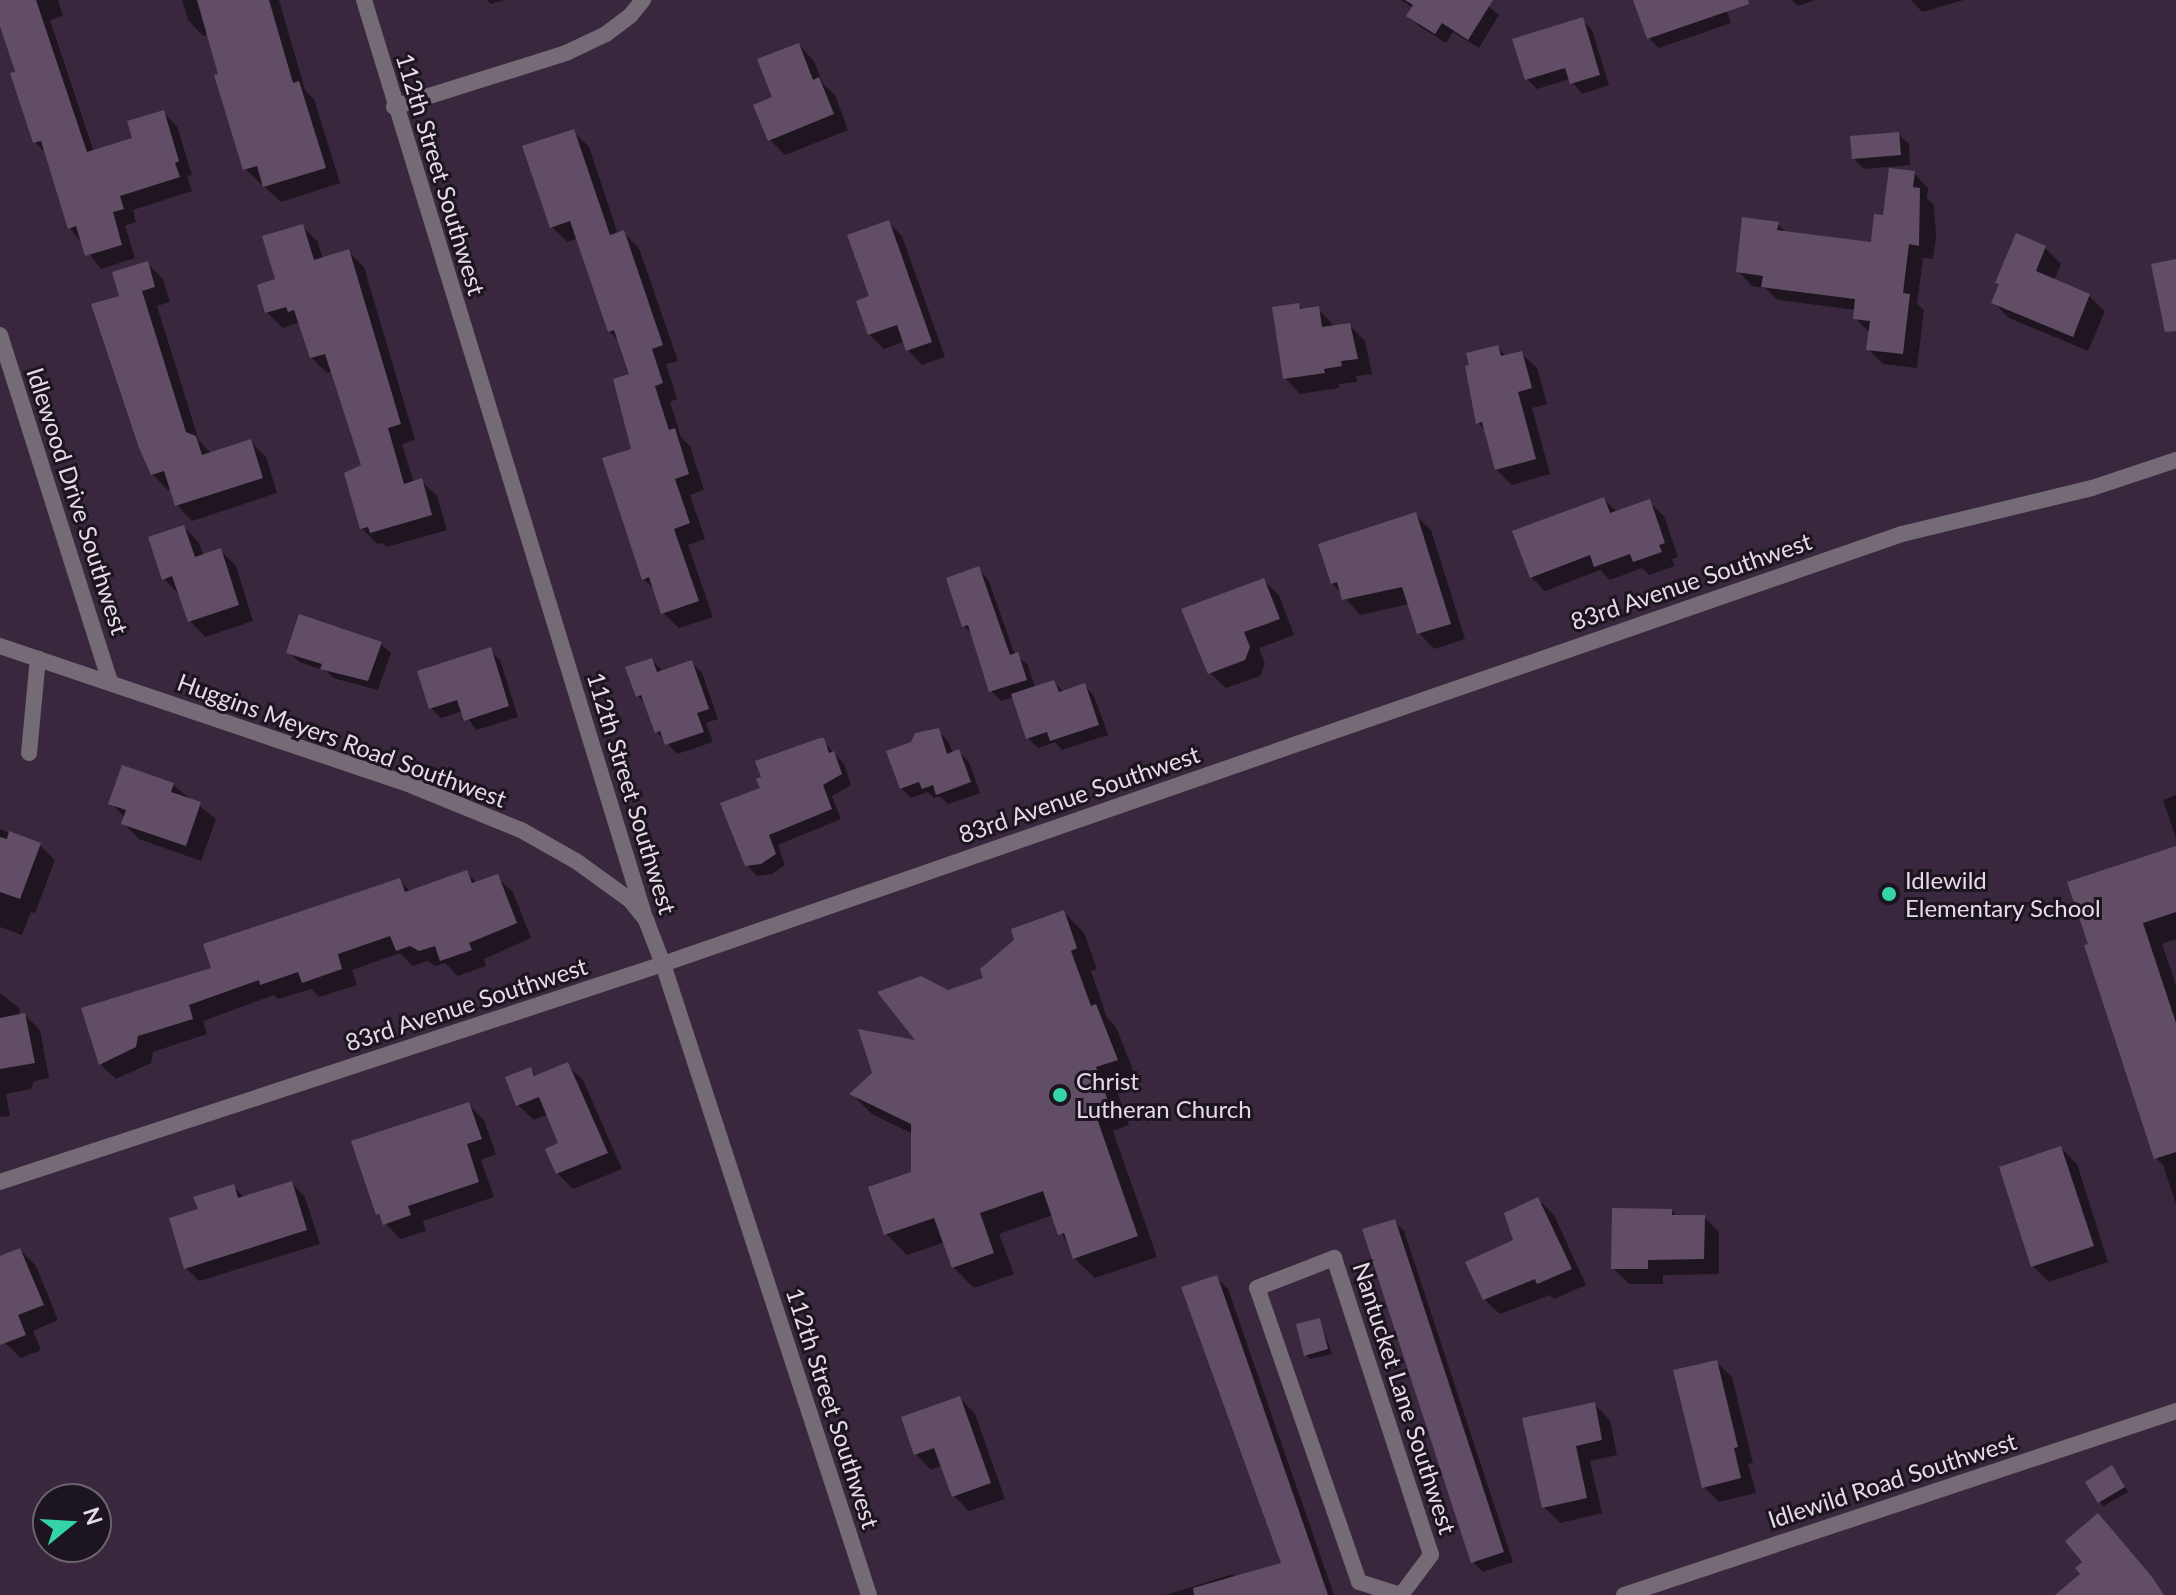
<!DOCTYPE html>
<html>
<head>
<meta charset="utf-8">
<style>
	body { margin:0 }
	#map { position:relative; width:2176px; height:1595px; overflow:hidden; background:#39283d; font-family:Lato,sans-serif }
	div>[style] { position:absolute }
	.shadow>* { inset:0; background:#0007 }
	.building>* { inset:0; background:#614e66 }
	.minor>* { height:16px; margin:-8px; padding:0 8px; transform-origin:8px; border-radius:8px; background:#746b76 }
	.tertiary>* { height:16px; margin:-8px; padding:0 8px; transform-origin:8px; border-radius:8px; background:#746b76 }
	.dots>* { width:22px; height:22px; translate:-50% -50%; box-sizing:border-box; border:4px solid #1c141e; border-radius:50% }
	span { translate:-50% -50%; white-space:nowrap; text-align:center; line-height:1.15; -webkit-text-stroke:6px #1c141e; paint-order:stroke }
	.street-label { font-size:24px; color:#e5dae7 }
	.poi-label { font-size:24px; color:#e5dae7 }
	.left { translate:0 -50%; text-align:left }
	.north { position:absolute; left:32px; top:1483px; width:80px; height:80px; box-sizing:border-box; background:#1c141e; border:2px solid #6c636e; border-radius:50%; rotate:72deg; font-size:22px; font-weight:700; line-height:32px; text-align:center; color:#e5dae7 }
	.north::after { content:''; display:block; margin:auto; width:28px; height:36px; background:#34d4a8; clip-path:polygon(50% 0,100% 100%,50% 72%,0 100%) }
</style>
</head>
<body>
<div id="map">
	<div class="shadow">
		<div style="clip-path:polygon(0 0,58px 0,63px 16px,50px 20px,94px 152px,135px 139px,163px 112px,177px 126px,192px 175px,187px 176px,192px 191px,133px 210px,136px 222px,125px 226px,135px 258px,101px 269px,70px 228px,47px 154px,35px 142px,0 23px)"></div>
		<div style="clip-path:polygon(182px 0,279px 0,305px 90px,314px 99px,340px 183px,281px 202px,245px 169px,209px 34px,203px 36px,188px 20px)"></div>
		<div style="clip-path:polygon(487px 0,505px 0,491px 4px)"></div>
		<div style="clip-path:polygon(1401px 0,1481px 0,1499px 15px,1479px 48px,1453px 32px,1446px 43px,1419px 26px,1408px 16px,1413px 8px)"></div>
		<div style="clip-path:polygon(1640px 0,1723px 0,1731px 23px,1659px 48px,1649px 38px)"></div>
		<div style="clip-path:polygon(1792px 0,1815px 0,1798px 6px)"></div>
		<div style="clip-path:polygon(1911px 0,1964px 0,1922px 12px)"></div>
		<div style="clip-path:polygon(1582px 20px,1592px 30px,1609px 85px,1582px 94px,1570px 79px,1537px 89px,1527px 79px)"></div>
		<div style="clip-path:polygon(799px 45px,814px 61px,823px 84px,835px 95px,848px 130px,785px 155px,770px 140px,774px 99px)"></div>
		<div style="clip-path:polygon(573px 131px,589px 147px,618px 234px,623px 232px,639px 248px,678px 361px,666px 364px,677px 399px,670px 402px,681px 437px,690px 446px,704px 490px,690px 495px,705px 539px,688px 545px,713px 617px,679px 628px,663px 613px,656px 591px,644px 579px,631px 375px,620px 342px,609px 331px,578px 238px,567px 242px,551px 226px)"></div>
		<div style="clip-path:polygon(1898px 134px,1909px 144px,1910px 165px,1864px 169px,1854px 159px)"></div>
		<div style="clip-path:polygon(1914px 173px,1928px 188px,1927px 198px,1934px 205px,1936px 237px,1933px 259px,1923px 258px,1917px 304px,1924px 310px,1917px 368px,1883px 364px,1868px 349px,1870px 333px,1855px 318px,1856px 310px,1778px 300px,1765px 288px,1752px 286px,1738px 271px,1778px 224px,1787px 233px,1872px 244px,1884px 218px)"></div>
		<div style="clip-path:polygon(888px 222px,902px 236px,945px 357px,922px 365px,908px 350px,905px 341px,884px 349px,869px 334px,871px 298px)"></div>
		<div style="clip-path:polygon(302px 226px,318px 242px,323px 260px,349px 252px,364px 267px,415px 440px,402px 444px,414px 483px,421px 481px,437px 496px,447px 530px,387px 547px,382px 543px,377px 544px,362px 528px,363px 466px,333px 371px,327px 373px,311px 357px,300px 322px,283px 328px,267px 312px)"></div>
		<div style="clip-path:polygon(2045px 248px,2061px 264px,2054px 281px,2089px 296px,2105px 311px,2088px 351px,2009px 318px,1993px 302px,2000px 285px,1997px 282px)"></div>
		<div style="clip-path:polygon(148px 264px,163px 279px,170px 302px,157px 306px,199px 441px,212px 454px,250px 441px,266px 457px,277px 493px,192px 521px,177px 505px,172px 489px,168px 490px,152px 474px,121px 298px)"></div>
		<div style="clip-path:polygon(1298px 305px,1304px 311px,1318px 309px,1335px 327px,1349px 325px,1365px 341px,1372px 374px,1356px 376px,1357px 382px,1339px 384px,1339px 388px,1300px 394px,1285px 378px)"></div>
		<div style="clip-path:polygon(1497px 347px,1507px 357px,1521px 353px,1537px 368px,1547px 404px,1532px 408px,1550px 474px,1512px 485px,1496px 469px,1486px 431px,1478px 423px)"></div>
		<div style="clip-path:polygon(1604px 499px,1617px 512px,1649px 502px,1664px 516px,1678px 557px,1672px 559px,1675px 566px,1649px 575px,1642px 568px,1610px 580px,1600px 570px,1545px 591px,1531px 577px)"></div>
		<div style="clip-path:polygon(1415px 515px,1431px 530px,1465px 639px,1434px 649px,1419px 633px,1409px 604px,1360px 615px,1332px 583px)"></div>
		<div style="clip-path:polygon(184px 527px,199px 543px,204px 556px,220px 550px,236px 566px,253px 621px,205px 637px,190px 621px,179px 594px,164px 579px)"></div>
		<div style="clip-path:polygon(978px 569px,988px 579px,1015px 655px,1028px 665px,1035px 688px,1054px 682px,1064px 692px,1084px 685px,1094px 696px,1108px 735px,1062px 750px,1055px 742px,1038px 748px,1028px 738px,1014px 697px,1001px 701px,991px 691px,973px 635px,964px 626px)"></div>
		<div style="clip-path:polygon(1263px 580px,1279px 595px,1294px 635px,1259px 648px,1265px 664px,1260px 676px,1226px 688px,1210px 673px)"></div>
		<div style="clip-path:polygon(380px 643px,391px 653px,378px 690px,333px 678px,326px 671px,299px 662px,289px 652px)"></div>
		<div style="clip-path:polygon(490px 650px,500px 660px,518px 717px,476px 730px,463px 711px,441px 718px,431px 708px)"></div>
		<div style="clip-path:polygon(651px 660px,662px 670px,691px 662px,702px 673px,718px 719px,706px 723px,713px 742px,677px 754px,657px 732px,647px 705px,638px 696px)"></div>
		<div style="clip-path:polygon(938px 731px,948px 741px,953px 754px,959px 752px,969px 762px,980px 793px,948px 804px,940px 796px,934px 798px,928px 792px,911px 798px,901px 788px)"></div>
		<div style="clip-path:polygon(823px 741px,844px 764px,851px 785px,832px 796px,841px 819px,778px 845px,785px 865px,772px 874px,757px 876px,747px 865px,762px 789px)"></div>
		<div style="clip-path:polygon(123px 768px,173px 785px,216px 819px,201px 861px,139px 839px,123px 823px,125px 818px,111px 803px)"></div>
		<div style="clip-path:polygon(2176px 795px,2176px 838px,2163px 800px)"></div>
		<div style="clip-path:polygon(0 829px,40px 845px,55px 860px,35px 913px,31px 912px,22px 935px,0 927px)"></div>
		<div style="clip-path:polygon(2176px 849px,2176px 939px,2162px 944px,2176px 985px,2176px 1204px,2163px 1165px,2156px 1158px,2086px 947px)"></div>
		<div style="clip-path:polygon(466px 872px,477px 883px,497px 877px,513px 892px,531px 938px,484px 959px,486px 966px,458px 976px,445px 963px,436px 966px,427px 961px,413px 966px,400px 953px,352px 970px,357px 985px,319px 997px,311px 989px,278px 999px,274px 995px,203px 1021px,207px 1034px,153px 1052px,151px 1063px,116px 1079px,100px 1064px,213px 969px,400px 881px,411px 892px)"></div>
		<div style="clip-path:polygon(1064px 912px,1084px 933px,1097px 969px,1091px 971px,1107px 1018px,1116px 1027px,1137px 1080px,1116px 1088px,1129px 1125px,1113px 1131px,1157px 1257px,1095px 1278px,1074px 1258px,1053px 1215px,999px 1234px,1014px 1274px,974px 1288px,953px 1267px,945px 1242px,907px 1255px,886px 1234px,913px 1173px,913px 1134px,872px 1114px,852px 1094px,920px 1043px,948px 992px,985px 979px)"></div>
		<div style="clip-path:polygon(0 993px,19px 1008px,20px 1016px,25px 1015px,40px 1030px,49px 1078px,34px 1081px,31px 1089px,6px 1094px,10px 1116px,0 1117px)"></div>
		<div style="clip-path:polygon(567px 1065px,583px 1080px,622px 1169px,573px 1189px,557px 1173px,561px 1144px,549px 1114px,534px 1120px,518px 1105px,530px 1069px,538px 1077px)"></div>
		<div style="clip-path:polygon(468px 1104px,484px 1120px,496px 1154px,481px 1160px,494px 1197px,423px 1221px,426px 1231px,400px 1239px,377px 1214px)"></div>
		<div style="clip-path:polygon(2061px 1148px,2077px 1164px,2108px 1262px,2049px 1282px,2033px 1266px)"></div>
		<div style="clip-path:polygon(292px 1183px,305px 1197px,320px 1244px,199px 1281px,186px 1268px,200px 1211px,233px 1186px,245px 1198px)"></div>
		<div style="clip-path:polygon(1538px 1199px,1554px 1215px,1586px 1285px,1554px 1299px,1550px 1295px,1500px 1314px,1484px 1299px)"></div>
		<div style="clip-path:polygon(1672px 1211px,1677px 1217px,1704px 1217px,1719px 1232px,1719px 1274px,1663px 1275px,1663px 1284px,1629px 1284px,1613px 1268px)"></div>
		<div style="clip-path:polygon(1394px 1221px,1404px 1231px,1513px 1562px,1483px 1572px,1473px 1562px)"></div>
		<div style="clip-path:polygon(20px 1250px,36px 1266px,58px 1320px,33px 1331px,41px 1350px,21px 1358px,5px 1343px,0 1343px,0 1258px)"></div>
		<div style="clip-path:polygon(1216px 1277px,1228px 1289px,1334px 1595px,1166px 1595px,1233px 1574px,1236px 1578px,1284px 1564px)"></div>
		<div style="clip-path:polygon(1320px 1320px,1332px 1354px,1310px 1359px,1306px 1355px)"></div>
		<div style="clip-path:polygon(1716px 1362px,1732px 1377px,1753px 1463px,1748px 1464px,1756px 1493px,1719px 1502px,1704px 1487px)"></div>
		<div style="clip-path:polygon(960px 1398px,975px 1414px,1005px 1499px,969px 1511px,954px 1496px,943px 1465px,931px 1470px,916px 1454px)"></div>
		<div style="clip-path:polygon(1594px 1404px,1610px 1420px,1617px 1455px,1590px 1461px,1602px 1513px,1560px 1523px,1544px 1507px)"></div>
		<div style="clip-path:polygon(2116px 1472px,2128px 1492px,2104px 1506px,2099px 1502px)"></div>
	</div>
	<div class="building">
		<div style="clip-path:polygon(0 0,36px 0,87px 152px,132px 138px,127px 121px,164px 110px,179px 161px,175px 163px,180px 177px,120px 196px,124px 209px,113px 212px,122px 245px,85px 256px,76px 226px,68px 229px,41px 141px,33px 143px,10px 73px,15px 72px,0 26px)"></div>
		<div style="clip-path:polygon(197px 0,269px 0,293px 83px,299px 81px,326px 168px,263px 187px,257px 166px,243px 170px,214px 75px,218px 74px)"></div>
		<div style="clip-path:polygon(1405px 0,1493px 0,1468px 40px,1442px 23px,1435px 34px,1406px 16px,1413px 5px)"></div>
		<div style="clip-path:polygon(1633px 0,1748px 0,1749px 4px,1647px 39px)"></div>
		<div style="clip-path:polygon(1583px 17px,1600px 75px,1570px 84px,1565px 68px,1525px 80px,1512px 39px)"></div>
		<div style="clip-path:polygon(799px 43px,813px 80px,819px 77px,834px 114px,768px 141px,753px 105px,772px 97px,757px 59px)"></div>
		<div style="clip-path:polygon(574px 129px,610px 235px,624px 230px,663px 345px,652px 349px,663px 383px,655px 386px,669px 430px,675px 428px,689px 474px,675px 479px,690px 523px,674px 529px,699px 601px,661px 614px,649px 577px,642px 580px,602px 458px,631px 449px,613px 379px,629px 374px,614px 330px,608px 332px,570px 221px,550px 228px,522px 146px)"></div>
		<div style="clip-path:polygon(1899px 132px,1901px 155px,1852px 159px,1850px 136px)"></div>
		<div style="clip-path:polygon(1889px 168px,1915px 171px,1913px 187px,1920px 188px,1919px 246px,1909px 244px,1903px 293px,1910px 294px,1903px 354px,1866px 350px,1870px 321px,1853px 319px,1855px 299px,1761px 287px,1763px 276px,1736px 272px,1742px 217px,1779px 222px,1777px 230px,1871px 242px,1874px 214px,1883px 215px)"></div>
		<div style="clip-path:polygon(889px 220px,932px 342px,906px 351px,897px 325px,868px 335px,856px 301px,869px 296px,847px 235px)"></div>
		<div style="clip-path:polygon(303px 224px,314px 260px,349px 249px,401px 424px,388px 428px,404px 484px,422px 478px,432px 515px,370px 533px,368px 527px,360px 529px,344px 473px,361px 465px,325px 354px,310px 358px,294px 310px,288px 312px,286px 307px,265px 313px,257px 285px,275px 279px,262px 236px)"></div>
		<div style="clip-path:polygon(2016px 233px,2046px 246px,2036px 271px,2090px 294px,2073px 337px,1991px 303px,1999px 284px,1995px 283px)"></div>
		<div style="clip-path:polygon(2176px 259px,2176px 331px,2165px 332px,2151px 264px)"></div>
		<div style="clip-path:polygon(148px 261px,155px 287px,142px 291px,186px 432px,196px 436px,202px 455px,251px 439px,263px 478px,175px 506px,164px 471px,151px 475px,139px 448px,91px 304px,119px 296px,112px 272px)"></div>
		<div style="clip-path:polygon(1299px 303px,1300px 309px,1319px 306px,1322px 327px,1350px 323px,1358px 359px,1341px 361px,1342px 366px,1324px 369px,1325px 373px,1283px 379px,1272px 307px)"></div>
		<div style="clip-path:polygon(1498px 345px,1501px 356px,1522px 351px,1532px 388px,1518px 392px,1536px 459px,1495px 470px,1482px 422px,1476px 424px,1465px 366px,1469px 365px,1466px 353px)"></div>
		<div style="clip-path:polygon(1604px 497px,1610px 513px,1650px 499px,1665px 543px,1659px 545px,1662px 552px,1633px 562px,1630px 554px,1594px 567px,1590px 555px,1530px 578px,1512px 531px)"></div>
		<div style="clip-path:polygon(1416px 512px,1451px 624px,1417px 634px,1402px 587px,1342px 600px,1337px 582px,1331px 584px,1318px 544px)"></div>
		<div style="clip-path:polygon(184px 525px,195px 557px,221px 548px,239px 605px,188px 622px,172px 576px,162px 580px,148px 537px)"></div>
		<div style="clip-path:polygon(979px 566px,1010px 655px,1018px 652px,1027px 680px,989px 692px,968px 625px,962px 627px,946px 578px)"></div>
		<div style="clip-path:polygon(1264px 578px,1280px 619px,1244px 632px,1250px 647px,1245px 660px,1208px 674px,1181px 609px)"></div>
		<div style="clip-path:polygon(299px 614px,382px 642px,368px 681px,320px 669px,322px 664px,286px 653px)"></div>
		<div style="clip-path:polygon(491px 647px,509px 706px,464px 721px,457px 700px,429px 709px,417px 671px)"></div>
		<div style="clip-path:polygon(652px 658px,657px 672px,692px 660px,709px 709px,697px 713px,704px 732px,665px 745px,660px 731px,655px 733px,641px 695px,636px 697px,625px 667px)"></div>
		<div style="clip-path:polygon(1054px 680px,1059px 692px,1085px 683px,1099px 725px,1050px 741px,1047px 732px,1026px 739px,1011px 694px)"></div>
		<div style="clip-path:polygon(939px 728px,947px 754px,959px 749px,971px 782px,936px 795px,933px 785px,922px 789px,919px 782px,900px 789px,886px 751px,911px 742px,915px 733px)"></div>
		<div style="clip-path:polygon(820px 738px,824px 738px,829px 753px,834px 751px,842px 774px,823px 785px,832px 809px,769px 835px,776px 854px,761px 864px,745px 866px,720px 803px,760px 788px,756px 779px,761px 777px,755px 761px)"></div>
		<div style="clip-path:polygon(122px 765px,174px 783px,171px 792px,201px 802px,186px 846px,121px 824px,126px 810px,108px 804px)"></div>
		<div style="clip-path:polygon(9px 831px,41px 843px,20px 899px,0 892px,0 837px,7px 839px)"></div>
		<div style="clip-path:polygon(2176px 846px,2176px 912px,2143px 923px,2176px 1023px,2176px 1152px,2154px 1159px,2084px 945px,2088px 944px,2067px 882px)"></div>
		<div style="clip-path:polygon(467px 870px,472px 883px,498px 874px,517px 923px,469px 943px,472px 950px,440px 961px,435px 946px,419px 951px,410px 946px,396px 951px,390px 936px,338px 954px,342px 969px,302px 983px,298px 972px,260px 985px,259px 980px,189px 1005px,193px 1019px,138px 1036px,136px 1047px,99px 1065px,81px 1008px,211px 968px,203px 944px,400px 878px,405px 892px)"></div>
		<div style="clip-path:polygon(1064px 910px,1077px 948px,1071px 951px,1091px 1006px,1096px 1004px,1118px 1060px,1096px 1067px,1109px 1104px,1094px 1110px,1138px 1236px,1073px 1259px,1064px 1233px,1058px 1235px,1043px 1191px,980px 1213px,994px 1253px,952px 1268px,934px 1218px,884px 1235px,868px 1187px,911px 1172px,911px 1124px,849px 1094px,872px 1073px,858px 1029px,915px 1040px,877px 992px,921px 976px,948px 990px,983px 978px,980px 969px,1014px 940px,1011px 929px)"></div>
		<div style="clip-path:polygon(25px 1013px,35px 1063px,0 1069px,0 1018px)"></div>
		<div style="clip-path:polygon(568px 1062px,608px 1153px,556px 1174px,545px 1149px,558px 1143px,539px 1097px,516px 1106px,505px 1077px,531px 1067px,534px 1076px)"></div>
		<div style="clip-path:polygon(469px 1102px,482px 1139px,467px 1144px,479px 1182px,408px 1206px,411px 1215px,383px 1225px,379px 1214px,376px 1215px,351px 1141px)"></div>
		<div style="clip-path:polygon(2061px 1146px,2094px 1246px,2031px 1267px,1999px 1167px)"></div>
		<div style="clip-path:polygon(292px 1181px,307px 1230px,184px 1269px,169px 1218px,198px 1209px,193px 1197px,234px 1184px,238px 1198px)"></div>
		<div style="clip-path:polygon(1538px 1197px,1572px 1269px,1537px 1284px,1535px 1279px,1483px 1300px,1465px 1262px,1513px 1240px,1504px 1213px)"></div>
		<div style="clip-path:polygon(1612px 1208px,1672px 1209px,1672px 1215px,1705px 1215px,1704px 1259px,1648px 1260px,1648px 1269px,1611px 1269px)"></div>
		<div style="clip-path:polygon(1395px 1219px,1504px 1552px,1471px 1563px,1362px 1229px)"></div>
		<div style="clip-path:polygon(20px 1248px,44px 1305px,18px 1315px,26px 1335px,0 1345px,0 1256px)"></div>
		<div style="clip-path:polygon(1217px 1275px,1253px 1378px,1328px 1595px,1194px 1595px,1193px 1588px,1281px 1563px,1181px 1287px)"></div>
		<div style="clip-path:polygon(1320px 1318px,1328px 1349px,1304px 1356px,1296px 1324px)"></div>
		<div style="clip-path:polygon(1717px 1360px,1738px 1447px,1734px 1448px,1741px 1478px,1702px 1488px,1673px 1370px)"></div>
		<div style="clip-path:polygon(960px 1396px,991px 1483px,952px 1497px,934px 1448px,914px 1455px,901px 1417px)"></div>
		<div style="clip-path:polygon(1595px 1402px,1602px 1440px,1576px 1446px,1587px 1498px,1542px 1508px,1522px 1418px)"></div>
		<div style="clip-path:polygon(2112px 1465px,2125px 1487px,2098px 1503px,2085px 1482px)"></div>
		<div style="clip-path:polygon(2098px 1513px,2152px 1577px,2164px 1595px,2055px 1595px,2080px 1574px,2075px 1568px,2082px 1562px,2065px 1541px)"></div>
	</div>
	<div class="minor">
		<div style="left:364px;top:0;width:960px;rotate:72.98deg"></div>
		<div style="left:394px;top:107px;width:180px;rotate:-17.4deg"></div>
		<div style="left:566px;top:53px;width:44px;rotate:-25.4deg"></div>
		<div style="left:606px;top:34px;width:30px;rotate:-37deg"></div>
		<div style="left:630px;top:16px;width:21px;rotate:-51deg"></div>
		<div style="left:0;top:335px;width:364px;rotate:72.4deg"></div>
		<div style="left:29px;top:753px;width:95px;rotate:-84.6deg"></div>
		<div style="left:0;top:1182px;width:698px;rotate:-18.2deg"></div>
		<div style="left:663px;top:964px;width:1311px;rotate:-19.14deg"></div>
		<div style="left:1902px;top:534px;width:195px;rotate:-13.6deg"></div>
		<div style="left:2092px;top:488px;width:89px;rotate:-18.4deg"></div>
		<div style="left:1400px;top:1595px;width:43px;rotate:-162.4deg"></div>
		<div style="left:1359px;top:1582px;width:311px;rotate:-109.1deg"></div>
		<div style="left:1257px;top:1288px;width:83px;rotate:-21.3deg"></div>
		<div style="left:1334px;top:1258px;width:312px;rotate:71.9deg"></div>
		<div style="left:1431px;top:1555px;width:50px;rotate:126.9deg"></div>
	</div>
	<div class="tertiary">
		<div style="left:0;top:646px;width:436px;rotate:18.7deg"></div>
		<div style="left:413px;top:786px;width:117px;rotate:22.2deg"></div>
		<div style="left:521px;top:830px;width:63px;rotate:29.4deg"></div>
		<div style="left:576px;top:861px;width:67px;rotate:35.8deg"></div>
		<div style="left:630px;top:900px;width:26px;rotate:51deg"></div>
		<div style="left:646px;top:920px;width:47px;rotate:68.9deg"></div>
		<div style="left:663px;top:964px;width:664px;rotate:71.92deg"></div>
		<div style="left:1624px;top:1595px;width:582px;rotate:-18.43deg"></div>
	</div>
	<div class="dots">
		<div style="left:1889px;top:894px;background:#34d4a8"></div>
		<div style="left:1060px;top:1095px;background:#34d4a8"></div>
	</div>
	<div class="street-label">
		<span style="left:441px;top:174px;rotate:73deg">112th Street Southwest</span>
		<span style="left:78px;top:501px;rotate:72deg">Idlewood Drive Southwest</span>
		<span style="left:1691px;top:581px;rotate:-19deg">83rd Avenue Southwest</span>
		<span style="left:342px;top:740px;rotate:20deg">Huggins Meyers Road Southwest</span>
		<span style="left:632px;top:793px;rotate:73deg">112th Street Southwest</span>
		<span style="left:1079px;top:794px;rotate:-19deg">83rd Avenue Southwest</span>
		<span style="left:466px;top:1004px;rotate:-18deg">83rd Avenue Southwest</span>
		<span style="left:1405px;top:1398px;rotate:72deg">Nantucket Lane Southwest</span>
		<span style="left:833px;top:1408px;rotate:72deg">112th Street Southwest</span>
		<span style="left:1892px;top:1480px;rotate:-18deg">Idlewild Road Southwest</span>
	</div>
	<div class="poi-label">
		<span class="left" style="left:1905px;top:894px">Idlewild<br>Elementary School</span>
		<span class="left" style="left:1076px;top:1095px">Christ<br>Lutheran Church</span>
	</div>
	<div class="north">N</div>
</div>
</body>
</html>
